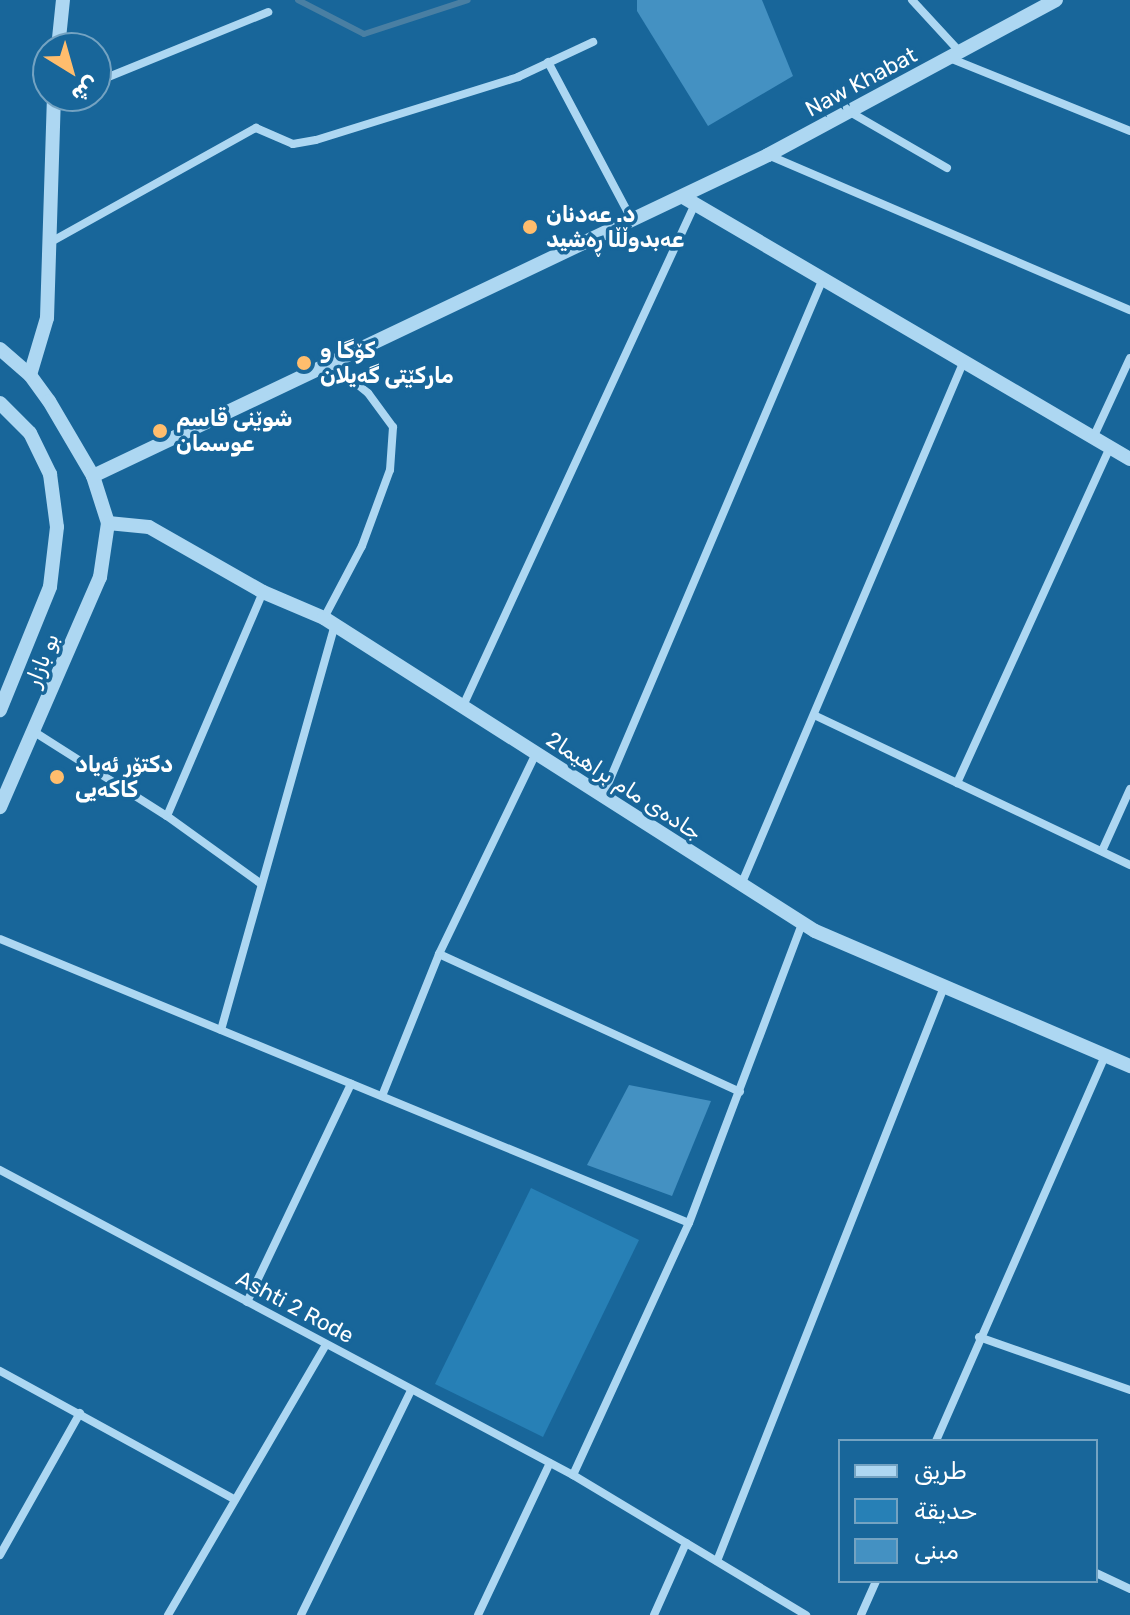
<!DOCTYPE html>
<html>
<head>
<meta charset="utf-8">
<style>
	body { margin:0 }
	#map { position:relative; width:1130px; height:1615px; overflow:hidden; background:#18669a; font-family:Rubik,Vazirmatn,sans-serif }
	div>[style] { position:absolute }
	.green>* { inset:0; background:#2780b6 }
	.stream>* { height:6px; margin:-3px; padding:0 3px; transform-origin:3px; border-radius:3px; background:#497fa3 }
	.building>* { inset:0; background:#4491c2 }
	.minor>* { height:8px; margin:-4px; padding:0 4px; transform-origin:4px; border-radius:4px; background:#add7f2 }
	.tertiary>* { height:14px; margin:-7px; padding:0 7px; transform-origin:7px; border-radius:7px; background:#add7f2 }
	.dots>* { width:22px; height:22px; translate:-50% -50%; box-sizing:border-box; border:4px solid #18669a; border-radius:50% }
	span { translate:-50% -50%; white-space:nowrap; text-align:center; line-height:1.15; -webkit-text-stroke:7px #18669a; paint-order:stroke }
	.street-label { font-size:22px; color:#fff }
	.poi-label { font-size:22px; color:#fff; font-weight:700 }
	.left { translate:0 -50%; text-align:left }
	.legend { position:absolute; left:838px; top:1439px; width:260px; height:144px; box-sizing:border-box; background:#18669a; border:2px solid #74a3c2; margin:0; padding:10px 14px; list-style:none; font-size:24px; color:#fff }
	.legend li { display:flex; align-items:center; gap:16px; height:40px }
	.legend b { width:40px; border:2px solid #74a3c2 }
	.north { position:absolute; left:32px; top:32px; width:80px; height:80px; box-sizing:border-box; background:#18669a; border:2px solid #74a3c2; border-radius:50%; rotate:143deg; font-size:22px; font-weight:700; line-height:32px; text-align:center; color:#fff }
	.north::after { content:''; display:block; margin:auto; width:28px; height:36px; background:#ffbd6d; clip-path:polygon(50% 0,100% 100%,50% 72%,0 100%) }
</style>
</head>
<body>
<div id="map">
	<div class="green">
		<div style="clip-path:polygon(531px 1188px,639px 1240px,543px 1437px,435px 1384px)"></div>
	</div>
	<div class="stream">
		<div style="left:298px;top:0;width:74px;rotate:27.3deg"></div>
		<div style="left:364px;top:34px;width:109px;rotate:-18.1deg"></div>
	</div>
	<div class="building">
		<div style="clip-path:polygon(637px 0,762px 0,793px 76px,708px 126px,637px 11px)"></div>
		<div style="clip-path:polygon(629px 1085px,711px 1101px,672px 1196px,587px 1165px)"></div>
	</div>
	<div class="minor">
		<div style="left:912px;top:0;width:71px;rotate:47.3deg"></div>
		<div style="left:952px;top:59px;width:192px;rotate:22deg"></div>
		<div style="left:548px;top:62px;width:179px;rotate:62deg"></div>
		<div style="left:96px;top:82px;width:186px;rotate:-22.1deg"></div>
		<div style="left:850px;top:112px;width:112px;rotate:30deg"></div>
		<div style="left:768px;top:155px;width:394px;rotate:23.2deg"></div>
		<div style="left:49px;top:243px;width:237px;rotate:-29.1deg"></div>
		<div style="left:256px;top:128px;width:40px;rotate:23.4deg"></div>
		<div style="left:293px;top:144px;width:23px;rotate:-10deg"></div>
		<div style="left:316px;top:140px;width:212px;rotate:-17.3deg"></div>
		<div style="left:518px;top:77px;width:83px;rotate:-25deg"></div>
		<div style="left:1093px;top:438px;width:88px;rotate:-65.2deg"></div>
		<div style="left:324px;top:618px;width:81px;rotate:-62.2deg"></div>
		<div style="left:362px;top:546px;width:81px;rotate:-69.8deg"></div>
		<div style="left:390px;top:470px;width:43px;rotate:-86deg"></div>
		<div style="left:393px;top:427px;width:42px;rotate:-126.3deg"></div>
		<div style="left:368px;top:393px;width:48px;rotate:-141deg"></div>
		<div style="left:462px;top:708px;width:555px;rotate:-65.19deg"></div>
		<div style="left:814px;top:715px;width:350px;rotate:25.4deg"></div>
		<div style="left:36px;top:733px;width:155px;rotate:32.4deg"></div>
		<div style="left:167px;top:816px;width:115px;rotate:35.8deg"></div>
		<div style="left:957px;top:783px;width:369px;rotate:-65.5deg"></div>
		<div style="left:602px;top:798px;width:562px;rotate:-66.95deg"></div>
		<div style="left:167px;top:816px;width:244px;rotate:-66.8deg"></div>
		<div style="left:1102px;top:851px;width:68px;rotate:-65.7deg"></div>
		<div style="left:741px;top:885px;width:567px;rotate:-66.96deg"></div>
		<div style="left:0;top:939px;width:745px;rotate:22.4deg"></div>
		<div style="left:439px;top:954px;width:331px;rotate:24.6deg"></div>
		<div style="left:221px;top:1030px;width:421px;rotate:-74.3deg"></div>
		<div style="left:382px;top:1096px;width:153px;rotate:-68.1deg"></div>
		<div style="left:439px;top:954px;width:221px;rotate:-64.2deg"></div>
		<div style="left:0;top:1170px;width:649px;rotate:28.03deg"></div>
		<div style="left:573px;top:1475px;width:272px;rotate:31deg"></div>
		<div style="left:247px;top:1302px;width:242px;rotate:-64.5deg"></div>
		<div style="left:979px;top:1337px;width:160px;rotate:19.3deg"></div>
		<div style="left:0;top:1371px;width:264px;rotate:28.7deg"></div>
		<div style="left:936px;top:1441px;width:420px;rotate:-66.3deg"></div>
		<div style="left:573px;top:1475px;width:277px;rotate:-65.3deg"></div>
		<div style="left:689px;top:1223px;width:320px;rotate:-69.3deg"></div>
		<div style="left:0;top:1555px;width:163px;rotate:-60.6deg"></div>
		<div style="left:717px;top:1561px;width:617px;rotate:-68.42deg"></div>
		<div style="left:1096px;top:1573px;width:38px;rotate:25deg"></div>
		<div style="left:168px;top:1615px;width:313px;rotate:-59.7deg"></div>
		<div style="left:301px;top:1615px;width:250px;rotate:-63.9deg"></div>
		<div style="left:478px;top:1615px;width:168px;rotate:-64.7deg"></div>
		<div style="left:654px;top:1615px;width:79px;rotate:-66deg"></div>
		<div style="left:861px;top:1615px;width:37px;rotate:-66deg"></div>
	</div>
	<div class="tertiary">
		<div style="left:58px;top:48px;width:48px;rotate:-84.1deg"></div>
		<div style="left:683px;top:197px;width:518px;rotate:30.38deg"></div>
		<div style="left:0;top:349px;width:40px;rotate:41deg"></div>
		<div style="left:30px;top:375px;width:32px;rotate:54deg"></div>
		<div style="left:49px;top:401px;width:87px;rotate:59.6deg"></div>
		<div style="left:93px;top:476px;width:49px;rotate:72.3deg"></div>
		<div style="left:108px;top:523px;width:55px;rotate:98.4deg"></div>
		<div style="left:100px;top:577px;width:251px;rotate:113.5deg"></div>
		<div style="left:30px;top:375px;width:59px;rotate:-73.4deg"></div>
		<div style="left:47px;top:318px;width:222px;rotate:-88.2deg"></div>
		<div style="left:0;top:403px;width:42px;rotate:45deg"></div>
		<div style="left:30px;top:433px;width:46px;rotate:64deg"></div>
		<div style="left:50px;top:474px;width:53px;rotate:82.5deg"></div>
		<div style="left:57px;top:527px;width:60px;rotate:96.7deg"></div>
		<div style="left:50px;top:587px;width:133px;rotate:112.1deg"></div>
		<div style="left:93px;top:476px;width:747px;rotate:-25.43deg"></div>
		<div style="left:768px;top:155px;width:327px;rotate:-28.3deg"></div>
		<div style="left:108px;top:523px;width:41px;rotate:5.6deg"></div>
		<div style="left:149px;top:527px;width:131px;rotate:29.7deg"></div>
		<div style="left:263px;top:592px;width:66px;rotate:23.1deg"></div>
		<div style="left:324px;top:618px;width:582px;rotate:32.52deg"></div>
		<div style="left:815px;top:931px;width:343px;rotate:23.2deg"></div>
	</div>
	<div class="dots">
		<div style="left:530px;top:227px;background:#ffbd6d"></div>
		<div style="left:304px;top:363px;background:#ffbd6d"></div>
		<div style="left:160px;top:431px;background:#ffbd6d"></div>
		<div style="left:57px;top:777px;background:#ffbd6d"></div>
	</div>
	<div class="street-label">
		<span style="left:861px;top:82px;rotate:-28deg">Naw Khabat</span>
		<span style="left:42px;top:660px;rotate:-68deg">بو بازار</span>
		<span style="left:624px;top:786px;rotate:33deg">جادەی مام براهیما2</span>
		<span style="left:295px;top:1307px;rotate:28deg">Ashti 2 Rode</span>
	</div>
	<div class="poi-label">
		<span class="left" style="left:546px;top:227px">د. عەدنان<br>عەبدوڵڵا ڕەشید</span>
		<span class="left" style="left:320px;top:363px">کۆگا و<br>مارکێتی گەیلان</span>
		<span class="left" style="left:176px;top:431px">شوێنی قاسم<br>عوسمان</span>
		<span class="left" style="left:75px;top:777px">دکتۆر ئەیاد<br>کاکەیی</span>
	</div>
	<ul class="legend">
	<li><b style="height:10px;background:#add7f2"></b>طريق</li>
	<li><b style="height:22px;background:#2780b6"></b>حديقة</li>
	<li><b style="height:22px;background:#4491c2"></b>مبنى</li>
	</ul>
	<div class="north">ش</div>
</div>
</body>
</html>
